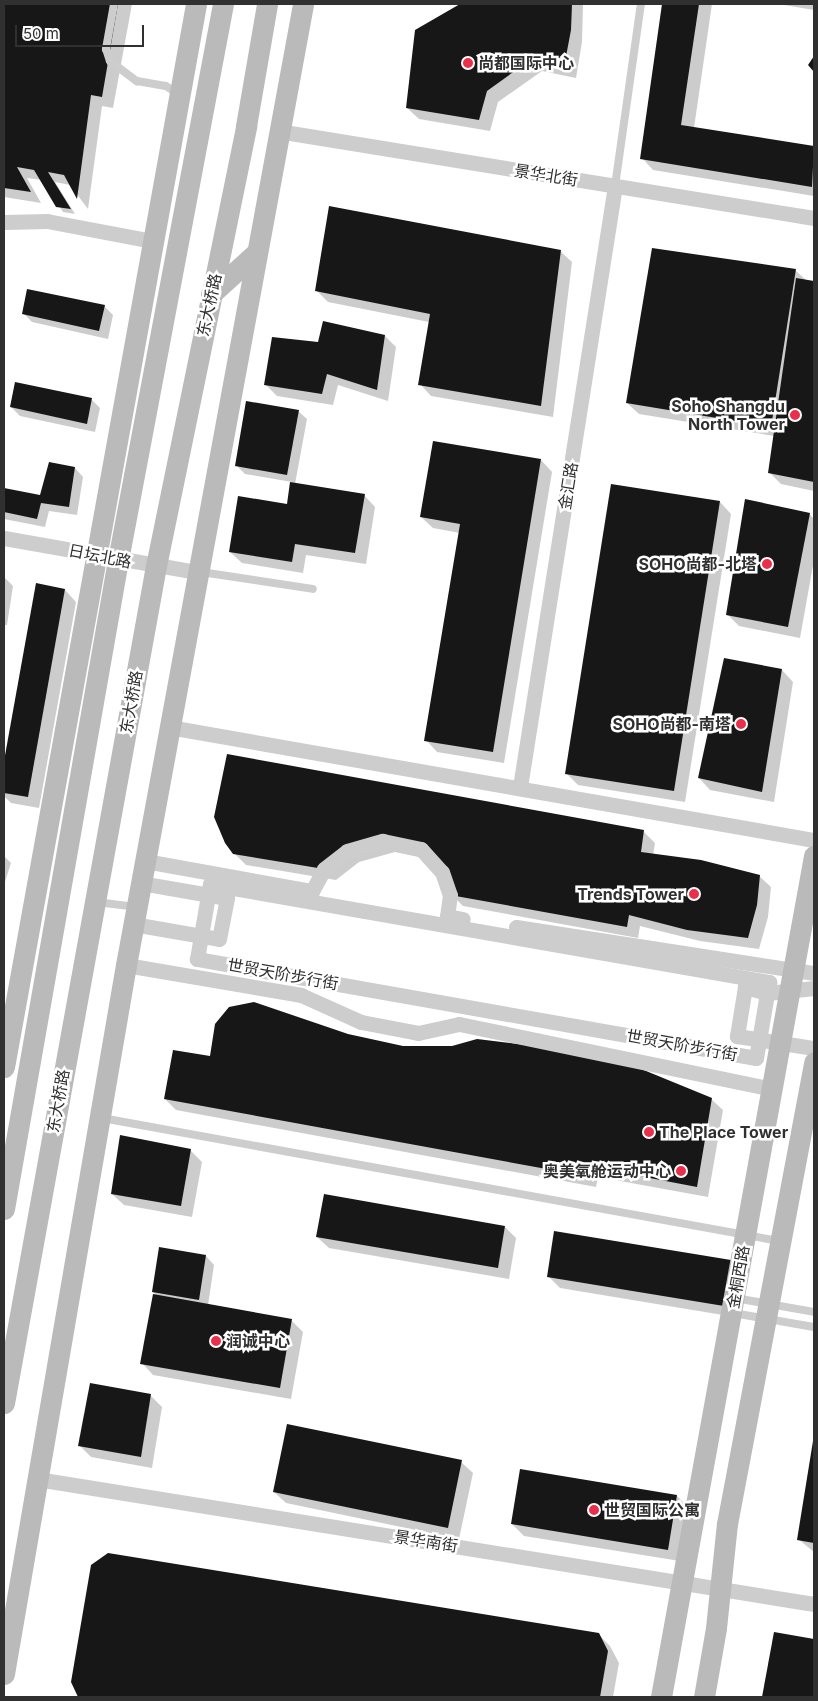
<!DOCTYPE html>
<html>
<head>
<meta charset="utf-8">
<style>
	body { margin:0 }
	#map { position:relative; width:818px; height:1701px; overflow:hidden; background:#fff; font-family:Inter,"Noto Sans SC",sans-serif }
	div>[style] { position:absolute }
	.shadow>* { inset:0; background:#0003 }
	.building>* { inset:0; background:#171717 }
	.lane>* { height:8px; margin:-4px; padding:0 4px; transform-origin:4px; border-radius:4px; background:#cdcdcd }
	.street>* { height:15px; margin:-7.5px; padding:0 7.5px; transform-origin:7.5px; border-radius:7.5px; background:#cdcdcd }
	.secondary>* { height:21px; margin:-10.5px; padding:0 10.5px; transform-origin:10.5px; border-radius:10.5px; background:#bababa }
	.dots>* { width:14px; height:14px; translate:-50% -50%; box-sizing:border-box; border:2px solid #fff; border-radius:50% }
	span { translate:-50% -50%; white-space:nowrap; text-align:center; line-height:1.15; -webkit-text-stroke:5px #fff; paint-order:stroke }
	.poi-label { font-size:16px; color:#303030; font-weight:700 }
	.left { translate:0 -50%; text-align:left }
	.right { translate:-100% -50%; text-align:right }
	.street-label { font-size:16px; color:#303030 }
	.frame { position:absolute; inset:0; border:5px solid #303030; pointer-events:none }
	.scale { position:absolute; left:15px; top:25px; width:129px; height:22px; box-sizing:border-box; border:2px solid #303030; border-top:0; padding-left:6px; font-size:15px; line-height:18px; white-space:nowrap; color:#303030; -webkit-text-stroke:4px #fff; paint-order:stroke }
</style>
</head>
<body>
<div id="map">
	<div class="shadow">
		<div style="clip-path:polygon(4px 4px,132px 4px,113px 108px,102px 106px,88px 209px,70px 185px,55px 182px,75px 214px,63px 212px,42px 180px,27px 178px,41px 203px,4px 197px)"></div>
		<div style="clip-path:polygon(462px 4px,583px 4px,582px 42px,576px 78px,542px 71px,498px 102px,490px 131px,419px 119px,407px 108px,416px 30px)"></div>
		<div style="clip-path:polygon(664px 4px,712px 4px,694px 128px,814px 148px,814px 196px,653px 170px,642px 158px)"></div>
		<div style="clip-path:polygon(778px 4px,814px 4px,814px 10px)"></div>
		<div style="clip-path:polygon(560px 251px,572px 262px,553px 417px,431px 396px,420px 384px,429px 322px,328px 302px,316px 290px)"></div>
		<div style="clip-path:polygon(795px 270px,807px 281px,814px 283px,814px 491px,781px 484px,769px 472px,774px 436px,639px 414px,627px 403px)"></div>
		<div style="clip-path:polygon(104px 306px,113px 315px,108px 339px,32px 322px,24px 314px)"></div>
		<div style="clip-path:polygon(385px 336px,396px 347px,388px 401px,338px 385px,333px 405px,277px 396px,265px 384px,319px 343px)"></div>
		<div style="clip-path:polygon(16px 384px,92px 400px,100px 408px,95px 432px,20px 416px,11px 407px)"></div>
		<div style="clip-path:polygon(298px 411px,307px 419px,295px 484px,364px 495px,375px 507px,366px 564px,306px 555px,303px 573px,242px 563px,230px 552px,288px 505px,292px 482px,245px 474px,236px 465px)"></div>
		<div style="clip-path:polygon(541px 460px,552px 472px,504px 763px,437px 752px,426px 740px,460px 533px,433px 528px,421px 517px)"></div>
		<div style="clip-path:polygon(75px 468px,83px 477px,77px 515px,49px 511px,45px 527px,4px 519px,4px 489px,41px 496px)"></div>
		<div style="clip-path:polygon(720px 502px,731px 514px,685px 802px,578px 785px,566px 773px)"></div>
		<div style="clip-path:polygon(809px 514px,814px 519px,814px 560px,800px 638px,739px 626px,728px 615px)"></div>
		<div style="clip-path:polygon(4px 577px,13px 586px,7px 625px,4px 625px)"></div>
		<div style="clip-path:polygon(37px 585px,65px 590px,76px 602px,39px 808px,11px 803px,4px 796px,4px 768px)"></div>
		<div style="clip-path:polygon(782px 670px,793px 682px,774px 802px,710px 790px,699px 778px)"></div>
		<div style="clip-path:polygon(643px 831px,655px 843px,653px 855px,759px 876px,771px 887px,768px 917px,759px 949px,700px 941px,640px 926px,638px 938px,463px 906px,451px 894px,433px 860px,395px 852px,359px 862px,336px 880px,246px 865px,234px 853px)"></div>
		<div style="clip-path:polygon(4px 856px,11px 863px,4px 885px)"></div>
		<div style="clip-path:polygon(347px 1035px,403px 1047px,452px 1047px,711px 1099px,723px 1110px,708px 1197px,598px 1177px,596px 1187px,176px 1110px,165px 1099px,211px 1058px)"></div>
		<div style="clip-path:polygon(190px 1150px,202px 1162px,192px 1217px,124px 1205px,112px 1194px)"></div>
		<div style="clip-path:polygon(505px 1227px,516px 1238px,509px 1279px,329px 1248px,317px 1237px)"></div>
		<div style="clip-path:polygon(206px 1256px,214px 1265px,208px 1305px,291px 1320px,303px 1332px,291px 1399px,153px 1375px,142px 1363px,157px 1296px,153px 1292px)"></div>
		<div style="clip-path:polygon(731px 1261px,735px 1317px,560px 1288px,548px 1276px)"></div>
		<div style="clip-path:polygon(151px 1396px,162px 1407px,152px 1468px,91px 1457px,79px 1445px)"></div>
		<div style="clip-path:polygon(814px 1442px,814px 1552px,798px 1539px)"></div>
		<div style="clip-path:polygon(461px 1462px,473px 1473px,459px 1539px,286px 1503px,274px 1492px)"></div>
		<div style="clip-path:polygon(677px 1496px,688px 1507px,680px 1561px,524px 1536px,512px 1524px)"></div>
		<div style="clip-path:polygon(775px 1633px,814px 1641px,814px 1697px,763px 1697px)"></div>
		<div style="clip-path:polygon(598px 1634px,610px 1646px,619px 1663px,613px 1697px,79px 1697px,72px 1682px)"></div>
	</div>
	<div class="building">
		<div style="clip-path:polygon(4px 4px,118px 4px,102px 97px,91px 95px,77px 199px,64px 175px,48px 172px,71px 209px,56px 207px,34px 170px,17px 167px,31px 192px,4px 188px)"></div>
		<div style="clip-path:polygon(460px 4px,572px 4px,571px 30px,564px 67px,530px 60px,487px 91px,479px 120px,406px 108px,415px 30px)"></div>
		<div style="clip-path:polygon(662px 4px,699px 4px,681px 125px,814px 146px,812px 187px,640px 159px)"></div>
		<div style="clip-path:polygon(814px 56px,814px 72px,808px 65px)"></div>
		<div style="clip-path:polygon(329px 206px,561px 250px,541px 406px,418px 385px,430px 314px,315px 291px)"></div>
		<div style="clip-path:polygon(652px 248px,796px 269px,771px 427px,626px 403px)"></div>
		<div style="clip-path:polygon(796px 278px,814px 281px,814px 482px,768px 473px)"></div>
		<div style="clip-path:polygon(27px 289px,105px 305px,99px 331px,22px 314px)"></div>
		<div style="clip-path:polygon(323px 321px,385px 335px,377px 390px,327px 374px,322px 394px,264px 385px,272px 337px,318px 342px)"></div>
		<div style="clip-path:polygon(15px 382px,92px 398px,87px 424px,10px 407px)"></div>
		<div style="clip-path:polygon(246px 401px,299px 410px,287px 475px,235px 466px)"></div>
		<div style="clip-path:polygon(433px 441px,541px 459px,493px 752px,424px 741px,460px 524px,420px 517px)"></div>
		<div style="clip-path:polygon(49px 462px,75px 467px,69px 507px,41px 503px,37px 519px,4px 512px,4px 488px,40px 495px)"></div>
		<div style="clip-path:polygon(290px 482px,365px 494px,355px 553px,295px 544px,292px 562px,229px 552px,238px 496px,287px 504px)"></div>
		<div style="clip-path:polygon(611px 484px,720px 501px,674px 791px,565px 774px)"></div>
		<div style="clip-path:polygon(745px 499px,810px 513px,788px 627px,726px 615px)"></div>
		<div style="clip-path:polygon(36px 583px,65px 589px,28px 797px,4px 793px,4px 761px)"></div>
		<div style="clip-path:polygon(724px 658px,782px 669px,762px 792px,698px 778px)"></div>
		<div style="clip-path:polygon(227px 754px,644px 830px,641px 852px,701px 860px,760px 875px,757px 905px,748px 938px,687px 930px,629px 915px,627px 927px,450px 895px,421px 849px,383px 841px,324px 869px,233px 854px,225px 843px,214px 817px)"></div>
		<div style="clip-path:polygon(254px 1002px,348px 1034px,403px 1046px,452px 1046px,477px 1039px,607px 1055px,712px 1098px,697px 1187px,587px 1166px,585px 1176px,164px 1099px,173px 1050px,210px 1056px,215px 1024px,229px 1007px)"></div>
		<div style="clip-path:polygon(120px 1135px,191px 1149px,181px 1206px,111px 1194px)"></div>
		<div style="clip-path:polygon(324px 1194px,505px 1226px,498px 1268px,316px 1237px)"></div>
		<div style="clip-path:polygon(554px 1231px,731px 1260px,724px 1306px,547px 1277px)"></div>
		<div style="clip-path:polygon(159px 1247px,206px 1255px,199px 1300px,152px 1292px)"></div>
		<div style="clip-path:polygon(153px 1294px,292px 1319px,280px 1388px,140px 1364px)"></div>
		<div style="clip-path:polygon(90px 1383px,151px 1394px,141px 1457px,78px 1446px)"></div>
		<div style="clip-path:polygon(287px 1424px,462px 1460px,448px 1528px,273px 1492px)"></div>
		<div style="clip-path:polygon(813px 1441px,814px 1441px,814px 1543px,797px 1540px)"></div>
		<div style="clip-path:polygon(520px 1469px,677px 1495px,668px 1550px,511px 1524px)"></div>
		<div style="clip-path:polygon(108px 1553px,599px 1633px,608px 1651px,600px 1697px,78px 1697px,71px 1682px,91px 1565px)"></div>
		<div style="clip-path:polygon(774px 1632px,814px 1639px,814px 1697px,762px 1697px)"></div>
	</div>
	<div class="lane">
		<div style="left:114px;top:4px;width:46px;rotate:100.1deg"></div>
		<div style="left:106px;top:49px;width:13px;rotate:72deg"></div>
		<div style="left:110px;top:61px;width:34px;rotate:37deg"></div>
		<div style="left:137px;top:81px;width:29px;rotate:10deg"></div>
		<div style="left:166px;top:86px;width:14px;rotate:34deg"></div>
		<div style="left:615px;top:186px;width:184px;rotate:-81.9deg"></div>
		<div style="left:201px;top:572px;width:113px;rotate:8.6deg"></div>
		<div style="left:96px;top:902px;width:38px;rotate:7deg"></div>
		<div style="left:102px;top:1118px;width:688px;rotate:10.3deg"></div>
		<div style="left:735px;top:1298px;width:80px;rotate:10deg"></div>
		<div style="left:733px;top:1313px;width:82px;rotate:9.8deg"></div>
	</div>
	<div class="street">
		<div style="left:278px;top:131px;width:543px;rotate:9.22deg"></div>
		<div style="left:4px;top:222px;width:43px;rotate:-1.3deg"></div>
		<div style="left:47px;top:221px;width:108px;rotate:10.7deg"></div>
		<div style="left:4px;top:538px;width:196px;rotate:10deg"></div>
		<div style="left:169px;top:727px;width:655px;rotate:9.94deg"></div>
		<div style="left:520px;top:787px;width:608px;rotate:-81.02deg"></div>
		<div style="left:145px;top:861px;width:170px;rotate:10.2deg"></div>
		<div style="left:312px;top:891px;width:25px;rotate:-61deg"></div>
		<div style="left:324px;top:869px;width:29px;rotate:-38deg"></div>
		<div style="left:347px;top:851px;width:37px;rotate:-16deg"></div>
		<div style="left:383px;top:841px;width:39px;rotate:12deg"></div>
		<div style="left:421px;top:849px;width:31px;rotate:48deg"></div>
		<div style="left:442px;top:872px;width:24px;rotate:71deg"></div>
		<div style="left:450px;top:895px;width:21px;rotate:98deg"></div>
		<div style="left:447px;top:916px;width:16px;rotate:11deg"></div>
		<div style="left:210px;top:884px;width:568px;rotate:9.94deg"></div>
		<div style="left:769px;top:982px;width:77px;rotate:99.7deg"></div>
		<div style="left:756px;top:1058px;width:568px;rotate:-169.96deg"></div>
		<div style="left:197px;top:959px;width:76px;rotate:-80.2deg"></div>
		<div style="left:133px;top:924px;width:87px;rotate:9.9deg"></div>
		<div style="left:219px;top:939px;width:42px;rotate:-79deg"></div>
		<div style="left:227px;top:898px;width:87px;rotate:-170.1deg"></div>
		<div style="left:516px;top:927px;width:302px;rotate:8.8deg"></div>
		<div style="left:126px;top:965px;width:178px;rotate:9.7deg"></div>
		<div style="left:301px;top:995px;width:66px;rotate:24.2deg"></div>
		<div style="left:361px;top:1022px;width:58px;rotate:10.9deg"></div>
		<div style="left:418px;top:1033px;width:42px;rotate:-12.4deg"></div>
		<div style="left:459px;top:1024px;width:310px;rotate:11.7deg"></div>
		<div style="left:814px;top:988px;width:47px;rotate:173.9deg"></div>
		<div style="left:767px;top:993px;width:23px;rotate:-165deg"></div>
		<div style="left:745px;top:987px;width:50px;rotate:99.3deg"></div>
		<div style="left:737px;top:1036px;width:78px;rotate:8.9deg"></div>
		<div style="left:37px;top:1479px;width:787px;rotate:9.14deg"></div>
	</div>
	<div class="secondary">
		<div style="left:211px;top:294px;width:59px;rotate:-42.3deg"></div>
		<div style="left:4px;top:1067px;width:1080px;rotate:-79.76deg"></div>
		<div style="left:4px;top:1209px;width:659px;rotate:-80.04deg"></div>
		<div style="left:118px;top:560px;width:566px;rotate:-79.31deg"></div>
		<div style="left:4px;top:1403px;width:851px;rotate:-79.71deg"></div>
		<div style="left:156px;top:566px;width:449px;rotate:-78.4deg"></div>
		<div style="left:246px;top:126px;width:124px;rotate:-80.2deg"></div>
		<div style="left:4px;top:1674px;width:719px;rotate:-80.24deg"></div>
		<div style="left:126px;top:965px;width:977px;rotate:-79.56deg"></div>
		<div style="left:661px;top:1697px;width:855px;rotate:-79.69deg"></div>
		<div style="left:704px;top:1697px;width:70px;rotate:-80.1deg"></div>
		<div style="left:716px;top:1628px;width:105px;rotate:-84deg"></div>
		<div style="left:727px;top:1524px;width:470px;rotate:-79.3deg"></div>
	</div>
	<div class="dots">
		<div style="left:468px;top:63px;background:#e92f4b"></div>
		<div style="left:795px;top:415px;background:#e92f4b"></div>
		<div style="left:767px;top:564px;background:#e92f4b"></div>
		<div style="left:741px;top:724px;background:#e92f4b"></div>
		<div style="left:694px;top:894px;background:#e92f4b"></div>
		<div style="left:649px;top:1132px;background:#e92f4b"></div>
		<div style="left:681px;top:1171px;background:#e92f4b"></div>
		<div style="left:216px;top:1341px;background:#e92f4b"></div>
		<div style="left:594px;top:1510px;background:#e92f4b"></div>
	</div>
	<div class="poi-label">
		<span class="left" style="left:478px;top:63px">尚都国际中心</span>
		<span class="right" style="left:785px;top:415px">Soho Shangdu<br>North Tower</span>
		<span class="right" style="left:757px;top:564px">SOHO尚都-北塔</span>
		<span class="right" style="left:731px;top:724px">SOHO尚都-南塔</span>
		<span class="right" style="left:684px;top:894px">Trends Tower</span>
		<span class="left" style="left:659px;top:1132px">The Place Tower</span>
		<span class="right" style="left:671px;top:1171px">奥美氧舱运动中心</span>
		<span class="left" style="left:226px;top:1341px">润诚中心</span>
		<span class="left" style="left:604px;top:1510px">世贸国际公寓</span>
	</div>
	<div class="street-label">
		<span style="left:546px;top:175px;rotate:9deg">景华北街</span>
		<span style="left:209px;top:305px;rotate:-78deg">东大桥路</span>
		<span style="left:568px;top:486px;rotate:-81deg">金汇路</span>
		<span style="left:100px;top:556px;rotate:11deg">日坛北路</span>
		<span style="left:131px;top:702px;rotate:-80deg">东大桥路</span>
		<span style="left:283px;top:974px;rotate:10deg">世贸天阶步行街</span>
		<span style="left:682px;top:1045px;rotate:10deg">世贸天阶步行街</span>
		<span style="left:58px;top:1101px;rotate:-80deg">东大桥路</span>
		<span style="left:738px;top:1277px;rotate:-80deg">金桐西路</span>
		<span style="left:426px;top:1541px;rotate:9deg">景华南街</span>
	</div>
	<div class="frame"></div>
	<div class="scale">50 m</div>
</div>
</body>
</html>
